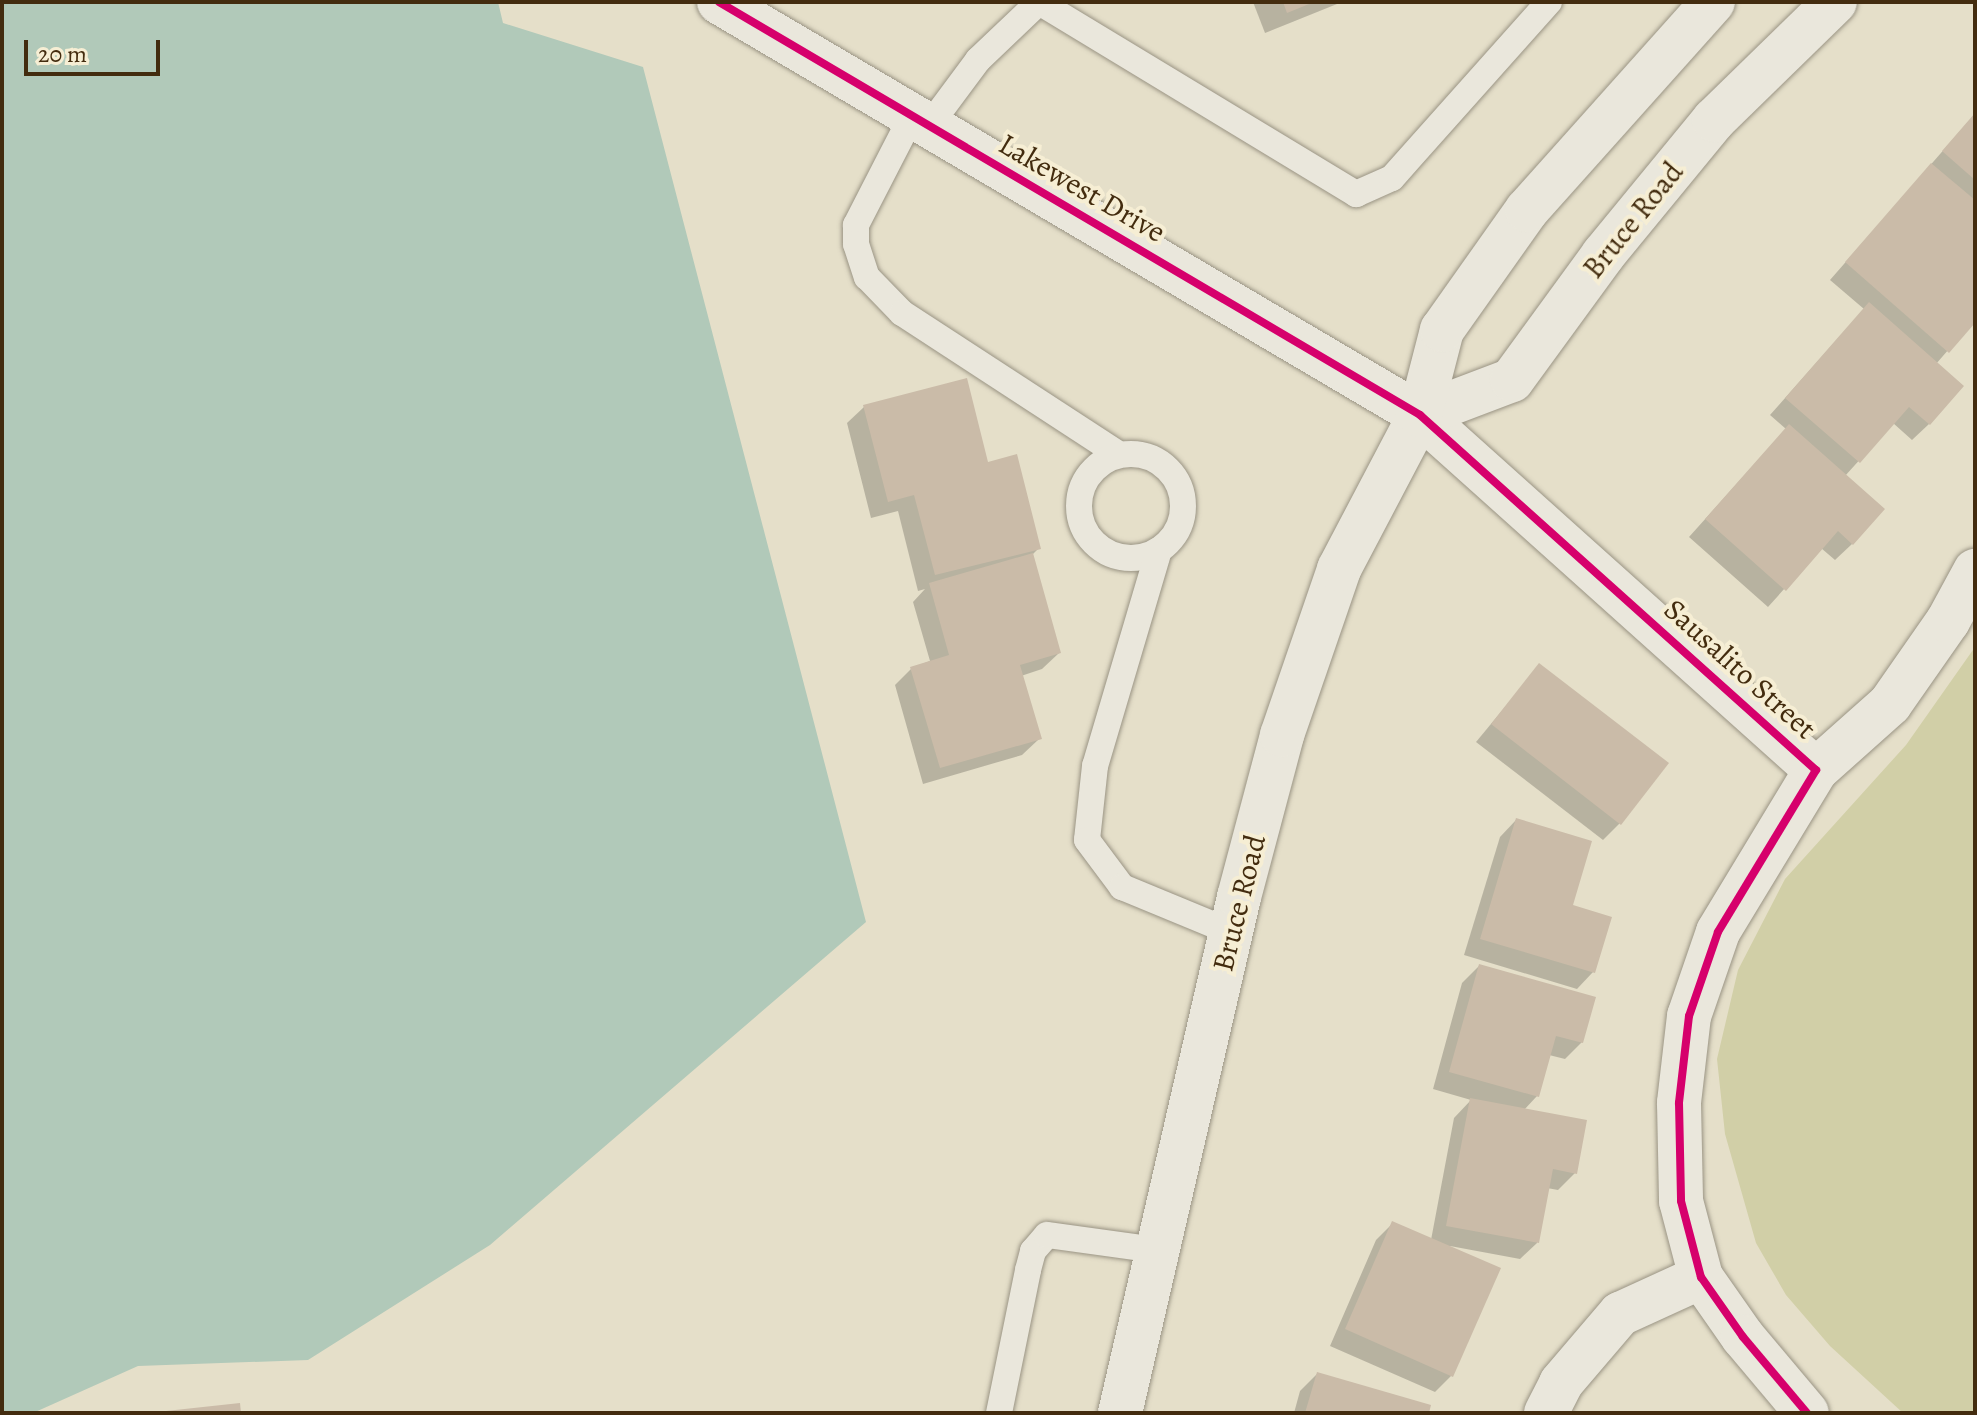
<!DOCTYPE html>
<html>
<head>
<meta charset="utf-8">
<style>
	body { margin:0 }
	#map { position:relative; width:1977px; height:1415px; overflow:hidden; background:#e5dfc9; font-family:Alegreya,serif }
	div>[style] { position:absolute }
	.green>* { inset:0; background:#d1cfa7 }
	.water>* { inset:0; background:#b1c9b9 }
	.shadow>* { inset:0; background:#0003 }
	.building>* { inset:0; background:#cabba8 }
	.roads { filter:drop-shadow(0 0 2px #9a9484) drop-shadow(0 0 2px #9a9484) }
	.lane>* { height:26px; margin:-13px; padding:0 13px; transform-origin:13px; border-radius:13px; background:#eae7dc }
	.lane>.ring { margin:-13px; padding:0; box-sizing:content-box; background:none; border:26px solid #eae7dc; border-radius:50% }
	.street>* { height:44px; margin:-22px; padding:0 22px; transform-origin:22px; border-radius:22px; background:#eae7dc }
	.secondary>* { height:44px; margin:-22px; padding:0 22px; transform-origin:22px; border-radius:22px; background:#eae7dc }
	.cycleway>* { height:8px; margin:-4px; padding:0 4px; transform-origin:4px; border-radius:4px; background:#d6006c }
	span { translate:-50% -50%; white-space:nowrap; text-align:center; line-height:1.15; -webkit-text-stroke:8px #f6eed4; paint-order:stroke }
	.street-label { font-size:30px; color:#432c0f }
	.frame { position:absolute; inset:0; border:4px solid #432c0f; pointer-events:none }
	.scale { position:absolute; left:24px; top:40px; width:136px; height:36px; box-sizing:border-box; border:4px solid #432c0f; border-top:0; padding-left:10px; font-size:24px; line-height:28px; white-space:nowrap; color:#432c0f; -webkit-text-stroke:6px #f6eed4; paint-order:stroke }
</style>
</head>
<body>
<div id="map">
	<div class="green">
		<div style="clip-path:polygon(1975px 647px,1975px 1413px,1903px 1413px,1830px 1346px,1786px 1295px,1756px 1243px,1725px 1134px,1717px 1059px,1738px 970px,1785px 879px,1906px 745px)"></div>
	</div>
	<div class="water">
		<div style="clip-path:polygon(2px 2px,498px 2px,503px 23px,643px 67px,866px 922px,490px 1245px,308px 1360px,138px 1366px,33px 1413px,2px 1413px)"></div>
	</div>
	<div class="shadow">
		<div style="clip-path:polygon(1253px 2px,1342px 2px,1265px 33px)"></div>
		<div style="clip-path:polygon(1975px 114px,1975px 319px,1936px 364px,1929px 424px,1912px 440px,1893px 423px,1845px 476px,1852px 544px,1835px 560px,1821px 548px,1768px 607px,1689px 537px,1786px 429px,1770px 415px,1864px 309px,1830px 280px)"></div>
		<div style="clip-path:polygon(864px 407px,987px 464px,1039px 548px,1031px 556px,1059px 653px,1042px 669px,1021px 676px,1039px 739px,1022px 755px,923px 784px,895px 685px,912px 668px,930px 661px,913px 602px,925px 589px,918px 591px,898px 511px,871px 518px,847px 423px)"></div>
		<div style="clip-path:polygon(1539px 666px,1620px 823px,1603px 840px,1476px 742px)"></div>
		<div style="clip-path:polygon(1516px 820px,1570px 907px,1593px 972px,1577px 989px,1464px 955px,1500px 837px)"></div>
		<div style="clip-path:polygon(1479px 966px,1582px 1042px,1565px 1059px,1549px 1055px,1537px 1096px,1523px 1111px,1575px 1173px,1558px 1190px,1547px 1188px,1537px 1243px,1520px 1259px,1450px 1246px,1452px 1375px,1435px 1392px,1330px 1346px,1376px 1240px,1393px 1223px,1431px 1240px,1454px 1118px,1471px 1100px,1433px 1089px,1462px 983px)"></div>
		<div style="clip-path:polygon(1317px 1374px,1426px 1413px,1294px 1413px,1300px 1391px)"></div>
	</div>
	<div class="building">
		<div style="clip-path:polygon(1283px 2px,1314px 2px,1287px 13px)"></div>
		<div style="clip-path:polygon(1975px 113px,1975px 180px,1942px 151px)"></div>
		<div style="clip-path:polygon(1931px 163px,1975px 200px,1975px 323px,1949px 353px,1845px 262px)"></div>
		<div style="clip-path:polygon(1869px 302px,1964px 386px,1930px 425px,1909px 407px,1860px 463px,1785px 398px)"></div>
		<div style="clip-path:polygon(967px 378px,988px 462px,1017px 454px,1041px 549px,935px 575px,914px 495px,888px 502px,863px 405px)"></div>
		<div style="clip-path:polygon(1789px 424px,1885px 509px,1853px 545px,1838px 531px,1786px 591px,1705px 519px)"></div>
		<div style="clip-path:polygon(1033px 553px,1061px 653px,1020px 665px,1042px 739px,940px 768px,910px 667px,949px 655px,929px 583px)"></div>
		<div style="clip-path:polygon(1539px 663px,1669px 763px,1621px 825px,1491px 724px)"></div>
		<div style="clip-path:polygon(1516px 818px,1592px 841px,1573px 905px,1612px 917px,1595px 973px,1480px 939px)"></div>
		<div style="clip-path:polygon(1479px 964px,1596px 997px,1583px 1043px,1556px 1036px,1539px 1097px,1449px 1072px)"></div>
		<div style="clip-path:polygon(1470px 1098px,1587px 1120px,1577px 1174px,1553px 1169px,1539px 1243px,1446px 1226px)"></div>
		<div style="clip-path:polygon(1392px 1221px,1501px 1268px,1453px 1377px,1345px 1329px)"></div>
		<div style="clip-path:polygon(1317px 1372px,1431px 1405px,1429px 1413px,1305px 1413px)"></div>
		<div style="clip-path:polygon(240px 1403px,241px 1413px,166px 1413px,166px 1411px)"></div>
	</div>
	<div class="roads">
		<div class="lane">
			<div style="left:912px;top:116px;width:123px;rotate:117.2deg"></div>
			<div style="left:856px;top:225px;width:19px;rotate:90deg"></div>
			<div style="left:856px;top:244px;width:35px;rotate:72deg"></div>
			<div style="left:867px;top:277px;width:50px;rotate:45.8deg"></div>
			<div style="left:902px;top:313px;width:258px;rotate:33.1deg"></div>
			<div style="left:929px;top:126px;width:82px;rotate:-53.4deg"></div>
			<div style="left:978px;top:60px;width:84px;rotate:-43.6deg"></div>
			<div style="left:1039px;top:2px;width:371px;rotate:31.2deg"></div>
			<div style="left:1356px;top:194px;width:39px;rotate:-24deg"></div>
			<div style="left:1392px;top:178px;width:236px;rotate:-48.3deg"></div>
			<div class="ring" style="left:1079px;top:454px;width:78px;height:78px"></div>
			<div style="left:1159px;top:550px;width:225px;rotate:106.5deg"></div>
			<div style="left:1095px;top:766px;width:74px;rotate:96.2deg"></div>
			<div style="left:1087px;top:840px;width:59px;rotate:53.3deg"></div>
			<div style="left:1122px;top:887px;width:118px;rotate:22.4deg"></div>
			<div style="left:999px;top:1413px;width:146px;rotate:-78.5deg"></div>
			<div style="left:1028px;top:1270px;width:20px;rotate:-75deg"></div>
			<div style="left:1033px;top:1251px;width:21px;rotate:-49deg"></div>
			<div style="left:1047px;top:1235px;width:111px;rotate:7.8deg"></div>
		</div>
		<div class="street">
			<div style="left:719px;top:2px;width:814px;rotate:30.5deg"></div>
			<div style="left:1420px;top:415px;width:532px;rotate:41.88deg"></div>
			<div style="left:1816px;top:770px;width:189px;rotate:121.2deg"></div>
			<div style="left:1718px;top:932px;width:89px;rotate:109deg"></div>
			<div style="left:1689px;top:1016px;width:88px;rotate:96.6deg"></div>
			<div style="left:1679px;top:1103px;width:98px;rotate:88.8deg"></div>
			<div style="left:1681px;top:1201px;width:79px;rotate:75.3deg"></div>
			<div style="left:1701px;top:1277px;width:73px;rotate:55deg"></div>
			<div style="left:1743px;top:1337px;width:99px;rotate:49.9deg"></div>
			<div style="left:1816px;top:770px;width:99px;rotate:-41.7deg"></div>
			<div style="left:1890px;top:704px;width:101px;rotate:-55.1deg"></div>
			<div style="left:1948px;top:621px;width:57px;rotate:-61.6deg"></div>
			<div style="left:1546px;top:1413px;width:34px;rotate:-63deg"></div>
			<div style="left:1561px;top:1383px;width:91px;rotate:-49.5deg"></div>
			<div style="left:1620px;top:1314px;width:89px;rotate:-24.6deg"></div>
		</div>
		<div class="secondary">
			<div style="left:1420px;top:415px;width:98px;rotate:-20.8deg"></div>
			<div style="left:1512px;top:380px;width:155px;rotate:-53.9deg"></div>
			<div style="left:1603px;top:255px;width:175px;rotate:-50.6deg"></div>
			<div style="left:1714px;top:120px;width:169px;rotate:-44.3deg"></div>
			<div style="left:1120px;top:1413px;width:530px;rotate:-77.01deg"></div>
			<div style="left:1239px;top:897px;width:168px;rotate:-75.1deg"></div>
			<div style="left:1282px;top:735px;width:176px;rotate:-71deg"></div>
			<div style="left:1339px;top:569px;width:174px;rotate:-62.3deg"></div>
			<div style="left:1420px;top:415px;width:88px;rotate:-75.5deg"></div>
			<div style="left:1442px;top:330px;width:147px;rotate:-54.7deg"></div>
			<div style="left:1527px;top:210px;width:279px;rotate:-48.2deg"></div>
		</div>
	</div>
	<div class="cycleway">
		<div style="left:719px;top:2px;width:814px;rotate:30.5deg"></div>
		<div style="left:1420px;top:415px;width:532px;rotate:41.88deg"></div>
		<div style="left:1816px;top:770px;width:189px;rotate:121.2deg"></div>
		<div style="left:1718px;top:932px;width:89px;rotate:109deg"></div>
		<div style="left:1689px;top:1016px;width:88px;rotate:96.6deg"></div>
		<div style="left:1679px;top:1103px;width:98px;rotate:88.8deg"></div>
		<div style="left:1681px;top:1201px;width:79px;rotate:75.3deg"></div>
		<div style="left:1701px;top:1277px;width:73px;rotate:55deg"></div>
		<div style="left:1743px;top:1337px;width:99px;rotate:49.9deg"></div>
	</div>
	<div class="street-label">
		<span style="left:1082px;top:188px;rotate:30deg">Lakewest Drive</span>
		<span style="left:1633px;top:220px;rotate:-51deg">Bruce Road</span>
		<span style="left:1740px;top:669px;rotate:42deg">Sausalito Street</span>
		<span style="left:1239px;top:903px;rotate:-76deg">Bruce Road</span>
	</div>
	<div class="frame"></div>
	<div class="scale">20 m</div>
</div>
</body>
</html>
